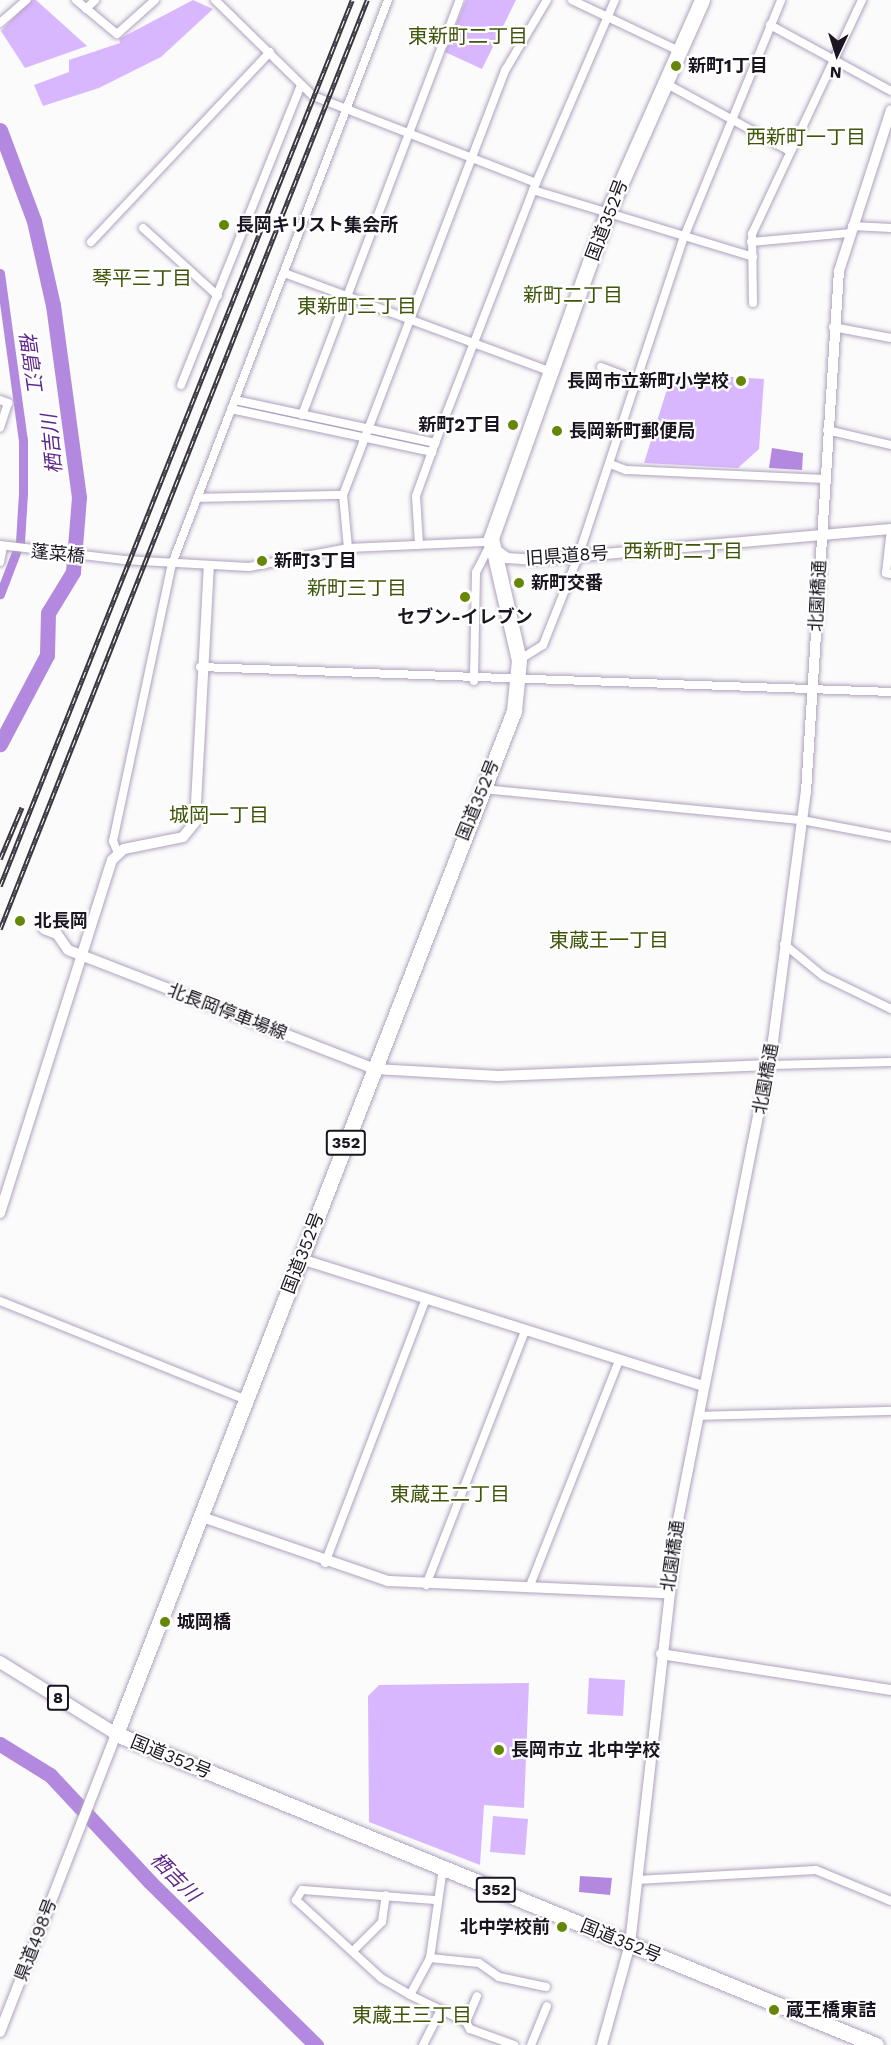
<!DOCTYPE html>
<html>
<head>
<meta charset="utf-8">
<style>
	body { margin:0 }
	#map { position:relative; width:891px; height:2045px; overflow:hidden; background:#fbfbfb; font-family:"Work Sans","Noto Sans JP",sans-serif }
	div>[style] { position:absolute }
	.green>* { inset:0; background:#d9b7ff }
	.water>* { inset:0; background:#b289de }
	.canal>* { height:9px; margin:-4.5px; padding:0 4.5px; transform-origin:4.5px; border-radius:4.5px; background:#b289de }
	.river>* { height:15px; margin:-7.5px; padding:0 7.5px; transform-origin:7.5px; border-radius:7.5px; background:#b289de }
	.roads { filter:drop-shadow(0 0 2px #afa2be) drop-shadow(0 0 2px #afa2be) }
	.street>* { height:8px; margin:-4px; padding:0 4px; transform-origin:4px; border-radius:4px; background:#fff }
	.secondary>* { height:10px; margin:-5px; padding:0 5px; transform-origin:5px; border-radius:5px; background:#fff }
	.primary>* { height:12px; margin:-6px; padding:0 6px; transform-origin:6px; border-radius:6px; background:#fff }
	.highway>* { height:15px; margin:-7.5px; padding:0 7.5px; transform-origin:7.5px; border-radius:7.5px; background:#fff }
	.rail>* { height:4.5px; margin-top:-2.25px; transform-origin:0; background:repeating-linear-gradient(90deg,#fff 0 7px,#3a353f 0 14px); box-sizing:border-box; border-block:2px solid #3a353f }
	.dots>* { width:16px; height:16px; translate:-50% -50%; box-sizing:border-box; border:3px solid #fff; border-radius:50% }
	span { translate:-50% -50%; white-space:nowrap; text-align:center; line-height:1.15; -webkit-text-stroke:4.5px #fff; paint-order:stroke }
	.shield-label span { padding:2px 4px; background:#fff; border:2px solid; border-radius:4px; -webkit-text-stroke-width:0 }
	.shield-label { font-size:16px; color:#1a1520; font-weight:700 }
	.poi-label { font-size:18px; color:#1a1520; font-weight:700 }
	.left { translate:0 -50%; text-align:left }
	.right { translate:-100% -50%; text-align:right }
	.street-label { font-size:18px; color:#1a1520 }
	.neighbourhood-label { font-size:20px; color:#3f5509 }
	.water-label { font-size:20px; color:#5e268b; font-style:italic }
	.north { position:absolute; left:807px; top:24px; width:60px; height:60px; -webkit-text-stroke:4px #fff; paint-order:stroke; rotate:184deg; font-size:16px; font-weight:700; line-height:24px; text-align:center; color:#1a1520 }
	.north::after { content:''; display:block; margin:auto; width:21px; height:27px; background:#1a1520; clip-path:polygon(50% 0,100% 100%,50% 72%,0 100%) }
</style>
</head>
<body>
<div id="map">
	<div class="green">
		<div style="clip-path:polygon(31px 0,36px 0,87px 46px,25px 68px,1px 31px)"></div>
		<div style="clip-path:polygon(193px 0,213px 9px,161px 57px,99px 88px,43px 106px,34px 85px,69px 72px,69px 60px,120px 43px,119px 39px)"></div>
		<div style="clip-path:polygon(466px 0,516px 0,482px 69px,445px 52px)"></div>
		<div style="clip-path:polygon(672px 373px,764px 379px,759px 449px,738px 468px,644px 463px)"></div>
		<div style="clip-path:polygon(589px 1678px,625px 1680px,623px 1716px,587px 1714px)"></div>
		<div style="clip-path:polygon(529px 1683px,524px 1808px,484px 1805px,480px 1865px,369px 1822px,368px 1696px,379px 1685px)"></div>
		<div style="clip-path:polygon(493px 1816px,528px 1819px,525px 1855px,490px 1852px)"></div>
	</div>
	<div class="water">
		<div style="clip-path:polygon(772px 448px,803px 453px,802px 470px,769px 468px)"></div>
		<div style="clip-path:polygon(580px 1876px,612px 1878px,610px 1895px,579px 1892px)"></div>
	</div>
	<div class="canal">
		<div style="left:0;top:273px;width:169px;rotate:82.2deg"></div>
		<div style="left:23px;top:440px;width:53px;rotate:90deg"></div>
		<div style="left:23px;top:493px;width:49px;rotate:93.5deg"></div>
		<div style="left:20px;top:542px;width:56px;rotate:111deg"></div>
	</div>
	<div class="river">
		<div style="left:0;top:130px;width:97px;rotate:69.5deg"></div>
		<div style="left:34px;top:221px;width:86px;rotate:77.3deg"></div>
		<div style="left:53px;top:305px;width:194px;rotate:82.3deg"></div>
		<div style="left:79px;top:497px;width:75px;rotate:94.6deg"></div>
		<div style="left:73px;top:572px;width:48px;rotate:121.4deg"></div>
		<div style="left:48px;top:613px;width:42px;rotate:91.4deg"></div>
		<div style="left:47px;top:655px;width:101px;rotate:117.8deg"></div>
		<div style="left:0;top:1744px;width:59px;rotate:31.8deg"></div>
		<div style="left:50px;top:1775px;width:146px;rotate:46.9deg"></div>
		<div style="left:150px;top:1882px;width:233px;rotate:44.5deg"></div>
	</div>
	<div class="roads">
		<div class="street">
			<div style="left:76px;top:0;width:53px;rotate:39.7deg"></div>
			<div style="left:117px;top:34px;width:51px;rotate:-41.8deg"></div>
			<div style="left:215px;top:0;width:137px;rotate:44.4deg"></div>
			<div style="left:313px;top:96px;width:239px;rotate:21.3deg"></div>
			<div style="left:572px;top:0;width:119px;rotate:25.5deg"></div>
			<div style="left:86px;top:9px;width:13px;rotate:-45deg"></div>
			<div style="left:0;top:23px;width:35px;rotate:-41deg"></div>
			<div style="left:770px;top:25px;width:138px;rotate:28.6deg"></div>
			<div style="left:665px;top:83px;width:140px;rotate:28.6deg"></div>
			<div style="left:533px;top:190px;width:230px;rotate:16.9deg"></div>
			<div style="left:852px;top:226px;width:39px;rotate:3deg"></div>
			<div style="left:143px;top:228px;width:101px;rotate:42.2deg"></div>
			<div style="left:91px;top:242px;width:261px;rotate:-46.7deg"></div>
			<div style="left:751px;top:242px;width:98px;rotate:-5.2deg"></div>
			<div style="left:284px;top:273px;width:285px;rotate:20.3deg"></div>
			<div style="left:753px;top:303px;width:69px;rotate:-90.8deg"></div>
			<div style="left:752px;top:234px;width:259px;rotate:-64.8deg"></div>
			<div style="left:833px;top:327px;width:59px;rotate:10.7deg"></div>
			<div style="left:601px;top:367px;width:40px;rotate:21deg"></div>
			<div style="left:181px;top:385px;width:323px;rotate:-68.2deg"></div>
			<div style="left:0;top:400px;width:9px;rotate:21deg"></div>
			<div style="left:8px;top:403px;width:26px;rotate:108deg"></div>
			<div style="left:235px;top:400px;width:205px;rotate:12.1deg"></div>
			<div style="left:231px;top:409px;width:206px;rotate:12.1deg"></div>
			<div style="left:302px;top:415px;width:444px;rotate:-69.2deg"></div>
			<div style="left:827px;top:430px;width:66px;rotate:13.2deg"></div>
			<div style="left:610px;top:464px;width:17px;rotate:21deg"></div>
			<div style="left:626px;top:470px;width:200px;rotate:2.6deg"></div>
			<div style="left:197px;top:498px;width:146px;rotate:-1.2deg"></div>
			<div style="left:891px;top:529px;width:44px;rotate:96.5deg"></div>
			<div style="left:886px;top:573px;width:5px;rotate:11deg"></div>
			<div style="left:419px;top:544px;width:48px;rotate:-93.6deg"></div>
			<div style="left:416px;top:496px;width:56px;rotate:-70.3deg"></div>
			<div style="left:435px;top:443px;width:279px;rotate:-68.8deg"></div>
			<div style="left:536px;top:183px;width:199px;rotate:-66.7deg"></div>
			<div style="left:0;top:545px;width:125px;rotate:6.9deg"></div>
			<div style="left:124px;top:560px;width:125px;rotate:3.2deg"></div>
			<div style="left:249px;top:567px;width:101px;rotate:-10.9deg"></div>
			<div style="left:348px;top:548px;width:136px;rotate:-2.5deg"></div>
			<div style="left:484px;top:542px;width:7px;rotate:27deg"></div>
			<div style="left:490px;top:545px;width:30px;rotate:117deg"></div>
			<div style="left:476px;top:572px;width:109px;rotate:91.1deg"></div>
			<div style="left:348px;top:548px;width:53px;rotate:-95.4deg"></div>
			<div style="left:343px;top:495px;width:456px;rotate:-69.1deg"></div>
			<div style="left:506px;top:69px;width:80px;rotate:-59.3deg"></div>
			<div style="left:0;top:562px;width:16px;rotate:-79deg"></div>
			<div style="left:519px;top:660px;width:28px;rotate:-32deg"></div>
			<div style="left:543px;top:645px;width:95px;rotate:-68.3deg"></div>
			<div style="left:578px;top:557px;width:337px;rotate:-71.7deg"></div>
			<div style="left:684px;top:237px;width:256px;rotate:-67.7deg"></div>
			<div style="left:200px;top:667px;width:691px;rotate:2.07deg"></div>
			<div style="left:483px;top:789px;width:321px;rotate:5.6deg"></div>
			<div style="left:802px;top:820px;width:91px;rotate:10.8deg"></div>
			<div style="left:118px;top:853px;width:13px;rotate:-113deg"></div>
			<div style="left:113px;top:841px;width:283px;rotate:-78deg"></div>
			<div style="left:172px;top:564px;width:604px;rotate:-69.04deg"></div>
			<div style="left:784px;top:944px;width:50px;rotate:39.4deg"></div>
			<div style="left:823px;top:976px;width:76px;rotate:25.9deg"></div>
			<div style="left:770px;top:1065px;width:121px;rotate:-1.4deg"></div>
			<div style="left:0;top:1301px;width:265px;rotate:21.9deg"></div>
			<div style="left:699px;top:1416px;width:192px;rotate:-1.5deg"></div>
			<div style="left:325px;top:1563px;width:284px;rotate:-69.1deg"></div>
			<div style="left:426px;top:1585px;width:273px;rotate:-68.7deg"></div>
			<div style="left:529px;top:1588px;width:244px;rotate:-68.4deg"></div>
			<div style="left:637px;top:1880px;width:179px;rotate:-3.2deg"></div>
			<div style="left:816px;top:1870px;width:81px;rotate:22.5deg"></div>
			<div style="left:435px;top:1900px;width:133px;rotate:-175.7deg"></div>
			<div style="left:302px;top:1890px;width:12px;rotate:121deg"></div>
			<div style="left:296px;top:1900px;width:115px;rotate:42.5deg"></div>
			<div style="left:381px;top:1978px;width:34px;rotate:30deg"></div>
			<div style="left:410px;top:1995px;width:62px;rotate:25.7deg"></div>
			<div style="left:466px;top:2022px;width:28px;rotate:-67deg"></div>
			<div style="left:353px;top:1951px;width:41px;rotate:-45deg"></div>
			<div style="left:382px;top:1922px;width:27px;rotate:-82deg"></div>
			<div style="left:430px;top:1958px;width:49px;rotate:5.8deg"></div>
			<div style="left:479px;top:1963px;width:24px;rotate:35deg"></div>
			<div style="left:499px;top:1977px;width:48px;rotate:12deg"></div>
			<div style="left:410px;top:1995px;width:42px;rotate:-61.6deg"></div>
			<div style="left:430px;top:1958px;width:91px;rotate:-81.8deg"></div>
			<div style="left:466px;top:2022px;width:8px;rotate:60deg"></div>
			<div style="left:470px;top:2029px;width:47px;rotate:20deg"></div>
			<div style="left:423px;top:2045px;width:38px;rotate:-63deg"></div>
			<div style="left:531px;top:2045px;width:42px;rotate:-67.7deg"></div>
		</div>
		<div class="secondary">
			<div style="left:492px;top:547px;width:19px;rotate:36deg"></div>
			<div style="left:507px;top:558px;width:29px;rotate:4deg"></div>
			<div style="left:536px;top:560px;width:356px;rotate:-5deg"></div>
			<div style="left:44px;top:929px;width:14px;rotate:21deg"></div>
			<div style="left:57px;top:934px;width:19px;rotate:55deg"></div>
			<div style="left:68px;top:950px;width:329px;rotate:21.2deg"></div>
			<div style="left:375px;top:1069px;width:123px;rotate:3.3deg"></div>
			<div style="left:498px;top:1076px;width:272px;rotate:-2.3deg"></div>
			<div style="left:0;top:1213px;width:370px;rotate:-72.4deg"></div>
			<div style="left:112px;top:860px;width:16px;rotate:-43deg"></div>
			<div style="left:124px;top:849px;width:60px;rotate:-11.5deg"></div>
			<div style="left:183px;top:837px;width:19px;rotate:-51deg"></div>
			<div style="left:195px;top:822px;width:255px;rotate:-86.9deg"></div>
			<div style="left:301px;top:1259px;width:422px;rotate:17.5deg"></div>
			<div style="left:202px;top:1517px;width:197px;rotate:19deg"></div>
			<div style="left:388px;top:1581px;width:279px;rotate:2.5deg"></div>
			<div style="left:661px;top:1654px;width:233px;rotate:8.9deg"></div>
			<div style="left:0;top:2032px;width:320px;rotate:-68.7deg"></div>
			<div style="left:602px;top:2045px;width:105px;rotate:-74.5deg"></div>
			<div style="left:630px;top:1944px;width:427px;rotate:-83.5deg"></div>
			<div style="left:678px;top:1520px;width:488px;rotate:-78.8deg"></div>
			<div style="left:773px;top:1041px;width:251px;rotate:-82.5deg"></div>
			<div style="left:806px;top:792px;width:522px;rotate:-86.38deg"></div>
			<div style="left:839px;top:271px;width:169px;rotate:-72.1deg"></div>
		</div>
		<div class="primary">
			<div style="left:0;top:1662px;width:137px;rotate:31.8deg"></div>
		</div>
		<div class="highway">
			<div style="left:702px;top:0;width:237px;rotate:113.9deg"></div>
			<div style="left:606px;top:217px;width:341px;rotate:109.7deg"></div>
			<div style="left:491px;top:538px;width:125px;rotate:77.1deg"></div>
			<div style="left:519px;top:660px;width:51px;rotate:95.6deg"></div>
			<div style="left:514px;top:711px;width:1098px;rotate:111.26deg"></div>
			<div style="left:116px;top:1734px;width:821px;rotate:22.25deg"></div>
		</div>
	</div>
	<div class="rail">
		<div style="left:0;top:859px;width:56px;rotate:-67.1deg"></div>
		<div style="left:0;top:886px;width:953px;rotate:-68.33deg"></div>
		<div style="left:0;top:929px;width:999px;rotate:-68.44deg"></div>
	</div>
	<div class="dots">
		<div style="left:676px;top:66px;background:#658705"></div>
		<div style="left:224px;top:225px;background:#658705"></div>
		<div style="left:741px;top:381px;background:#658705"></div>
		<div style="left:513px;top:425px;background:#658705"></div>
		<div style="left:557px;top:431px;background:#658705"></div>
		<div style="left:262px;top:561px;background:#658705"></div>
		<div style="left:519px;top:583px;background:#658705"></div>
		<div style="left:465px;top:597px;background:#658705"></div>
		<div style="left:20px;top:921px;background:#658705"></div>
		<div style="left:165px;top:1622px;background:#658705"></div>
		<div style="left:499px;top:1750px;background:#658705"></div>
		<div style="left:562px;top:1927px;background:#658705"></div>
		<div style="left:774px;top:2010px;background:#658705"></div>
	</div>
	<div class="shield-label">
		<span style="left:346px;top:1143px">352</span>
		<span style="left:58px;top:1698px">8</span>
		<span style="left:496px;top:1890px">352</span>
	</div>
	<div class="poi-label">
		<span class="left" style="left:688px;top:66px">新町1丁目</span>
		<span class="left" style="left:236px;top:225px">長岡キリスト集会所</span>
		<span class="right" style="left:729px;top:381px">長岡市立新町小学校</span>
		<span class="right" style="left:501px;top:425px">新町2丁目</span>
		<span class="left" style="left:569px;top:431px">長岡新町郵便局</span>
		<span class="left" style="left:274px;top:561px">新町3丁目</span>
		<span class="left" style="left:531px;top:583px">新町交番</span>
		<span style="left:465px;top:617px">セブン-イレブン</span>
		<span class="left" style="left:34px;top:921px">北長岡</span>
		<span class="left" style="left:177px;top:1622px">城岡橋</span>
		<span class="left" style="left:511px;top:1750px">長岡市立 北中学校</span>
		<span class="right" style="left:550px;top:1927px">北中学校前</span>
		<span class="left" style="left:786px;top:2010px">蔵王橋東詰</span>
	</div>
	<div class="street-label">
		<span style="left:607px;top:220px;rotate:-69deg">国道352号</span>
		<span style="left:58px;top:554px;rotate:6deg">蓬菜橋</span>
		<span style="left:567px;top:556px;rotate:-4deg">旧県道8号</span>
		<span style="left:818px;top:596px;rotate:-87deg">北園橋通</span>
		<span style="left:478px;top:800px;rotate:-68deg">国道352号</span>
		<span style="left:227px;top:1012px;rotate:21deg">北長岡停車場線</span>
		<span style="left:766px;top:1079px;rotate:-80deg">北園橋通</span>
		<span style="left:303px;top:1253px;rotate:-69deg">国道352号</span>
		<span style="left:673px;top:1556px;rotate:-82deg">北園橋通</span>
		<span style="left:171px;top:1757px;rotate:22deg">国道352号</span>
		<span style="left:36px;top:1940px;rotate:-69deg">県道498号</span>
		<span style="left:621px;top:1941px;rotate:22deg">国道352号</span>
	</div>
	<div class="neighbourhood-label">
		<span style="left:468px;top:36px">東新町二丁目</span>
		<span style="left:806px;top:137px">西新町一丁目</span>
		<span style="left:142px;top:278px">琴平三丁目</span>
		<span style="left:573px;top:295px">新町二丁目</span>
		<span style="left:357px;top:306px">東新町三丁目</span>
		<span style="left:683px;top:551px">西新町二丁目</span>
		<span style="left:357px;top:588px">新町三丁目</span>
		<span style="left:219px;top:815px">城岡一丁目</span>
		<span style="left:609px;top:940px">東蔵王一丁目</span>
		<span style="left:450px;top:1494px">東蔵王二丁目</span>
		<span style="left:412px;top:2015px">東蔵王三丁目</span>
	</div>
	<div class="water-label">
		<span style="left:30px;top:361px;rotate:82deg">福島江</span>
		<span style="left:52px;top:444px;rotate:-96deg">栖吉川</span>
		<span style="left:175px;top:1877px;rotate:45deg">栖吉川</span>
	</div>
	<div class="north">N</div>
</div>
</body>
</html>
